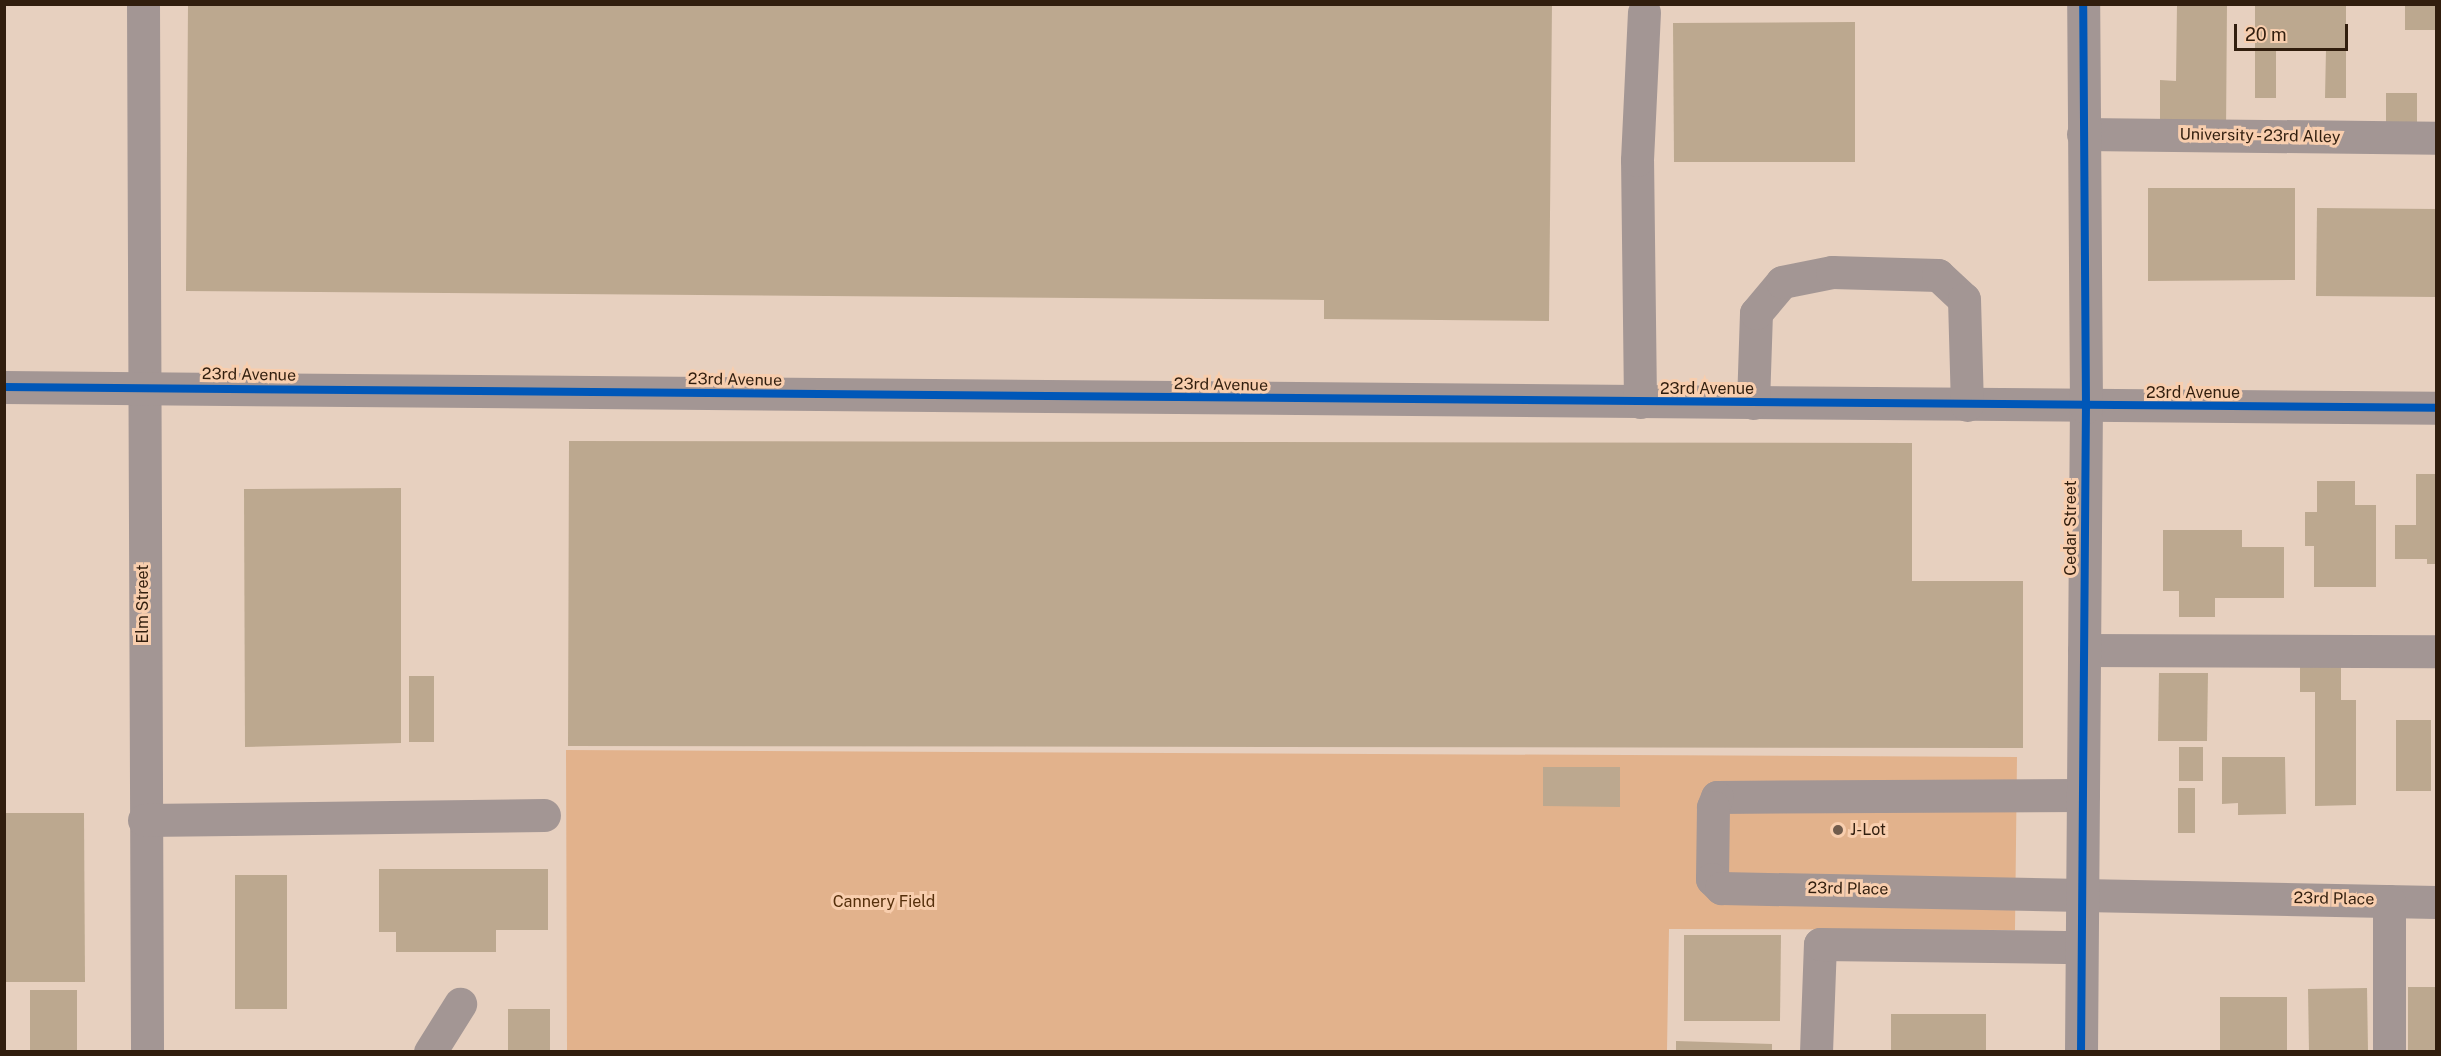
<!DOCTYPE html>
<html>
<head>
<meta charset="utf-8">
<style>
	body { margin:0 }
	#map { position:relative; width:2441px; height:1056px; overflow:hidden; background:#e7d0bf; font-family:"Public Sans",sans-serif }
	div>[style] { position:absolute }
	.green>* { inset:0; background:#e2b28c }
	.building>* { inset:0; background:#bca88f }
	.minor>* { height:33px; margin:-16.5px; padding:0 16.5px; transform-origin:16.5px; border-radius:16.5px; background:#a39694 }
	.cycleway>* { height:8px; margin:-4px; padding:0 4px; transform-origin:4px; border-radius:4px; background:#0057b8 }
	.dots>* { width:16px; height:16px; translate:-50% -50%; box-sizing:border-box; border:3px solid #f8ceae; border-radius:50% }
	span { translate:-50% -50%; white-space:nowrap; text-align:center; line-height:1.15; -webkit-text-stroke:6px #f8ceae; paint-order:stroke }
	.street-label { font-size:16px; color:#311e0e }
	.poi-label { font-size:16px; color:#311e0e }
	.left { translate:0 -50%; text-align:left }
	.park-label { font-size:16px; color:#56300c }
	.frame { position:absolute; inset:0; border:6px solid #311e0e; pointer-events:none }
	.scale { position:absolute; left:2234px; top:24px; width:114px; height:27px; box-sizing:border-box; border:3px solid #311e0e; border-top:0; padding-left:8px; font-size:18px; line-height:21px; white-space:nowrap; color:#311e0e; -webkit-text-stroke:4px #f8ceae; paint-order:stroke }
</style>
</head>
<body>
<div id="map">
	<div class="green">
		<div style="clip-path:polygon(566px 750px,2017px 757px,2015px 930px,1669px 929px,1667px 1051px,567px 1051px)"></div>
	</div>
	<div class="building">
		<div style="clip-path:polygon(188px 4px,1552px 4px,1549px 321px,1324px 319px,1324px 300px,186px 291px)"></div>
		<div style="clip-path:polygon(2177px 4px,2227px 4px,2226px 133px,2160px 133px,2160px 80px,2176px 81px)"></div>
		<div style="clip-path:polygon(2255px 4px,2346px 4px,2346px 98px,2325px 98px,2326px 49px,2276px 49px,2276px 98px,2255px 98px)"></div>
		<div style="clip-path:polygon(2405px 4px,2436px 4px,2436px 30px,2405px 30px)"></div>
		<div style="clip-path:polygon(1855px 22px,1855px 162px,1674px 162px,1673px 23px)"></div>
		<div style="clip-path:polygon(2386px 93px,2417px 93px,2417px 123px,2386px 123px)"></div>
		<div style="clip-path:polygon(2148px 188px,2295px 188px,2295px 280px,2148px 281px)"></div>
		<div style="clip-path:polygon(2317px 208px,2436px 209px,2436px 297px,2316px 296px)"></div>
		<div style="clip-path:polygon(569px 441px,1912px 443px,1912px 581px,2023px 581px,2023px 748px,568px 746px)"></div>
		<div style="clip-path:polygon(2416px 474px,2436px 474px,2436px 564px,2427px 564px,2427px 559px,2395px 559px,2395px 525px,2416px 525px)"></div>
		<div style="clip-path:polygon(2317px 481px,2355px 481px,2355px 505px,2376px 505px,2376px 587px,2314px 587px,2314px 546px,2305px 546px,2305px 512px,2317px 512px)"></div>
		<div style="clip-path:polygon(401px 488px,401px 743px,245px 747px,244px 489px)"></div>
		<div style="clip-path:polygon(2163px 530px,2242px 530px,2242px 547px,2284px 547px,2284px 598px,2215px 598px,2215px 617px,2179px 617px,2179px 591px,2163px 591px)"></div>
		<div style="clip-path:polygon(2300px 662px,2341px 662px,2341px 700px,2356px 700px,2356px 805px,2315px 806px,2315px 692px,2300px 692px)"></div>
		<div style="clip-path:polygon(2159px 673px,2208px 673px,2207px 741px,2158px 741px)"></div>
		<div style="clip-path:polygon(409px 676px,434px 676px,434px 742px,409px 742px)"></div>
		<div style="clip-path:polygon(2396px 720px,2431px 720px,2431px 791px,2396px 791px)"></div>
		<div style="clip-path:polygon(2179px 747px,2203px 747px,2203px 781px,2179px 781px)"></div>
		<div style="clip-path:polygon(2222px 757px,2285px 757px,2286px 814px,2238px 815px,2238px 803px,2222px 804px)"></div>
		<div style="clip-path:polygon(1543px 767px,1620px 767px,1620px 807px,1543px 806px)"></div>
		<div style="clip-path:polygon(2178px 788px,2195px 788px,2195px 833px,2178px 833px)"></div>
		<div style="clip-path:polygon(5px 813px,84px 813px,85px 982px,5px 982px)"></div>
		<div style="clip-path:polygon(379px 869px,548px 869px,548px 930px,496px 930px,496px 952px,396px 952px,396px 932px,379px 932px)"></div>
		<div style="clip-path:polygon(235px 875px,287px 875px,287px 1009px,235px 1009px)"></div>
		<div style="clip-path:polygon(1684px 935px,1781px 935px,1780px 1021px,1684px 1021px)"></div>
		<div style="clip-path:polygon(2408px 987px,2436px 987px,2436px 1052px,2408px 1052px)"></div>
		<div style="clip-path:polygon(2367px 988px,2368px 1052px,2309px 1052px,2308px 989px)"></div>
		<div style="clip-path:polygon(30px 990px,77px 990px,77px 1052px,30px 1052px)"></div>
		<div style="clip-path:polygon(2220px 997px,2287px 997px,2287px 1052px,2220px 1052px)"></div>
		<div style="clip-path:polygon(508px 1009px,550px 1009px,550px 1052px,508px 1052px)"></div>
		<div style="clip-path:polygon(1891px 1014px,1986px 1014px,1986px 1052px,1891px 1052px)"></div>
		<div style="clip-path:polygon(1676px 1041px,1772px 1044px,1772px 1052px,1676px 1052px)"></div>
	</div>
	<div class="minor">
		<div style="left:143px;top:4px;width:1048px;rotate:89.78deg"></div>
		<div style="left:2083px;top:134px;width:353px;rotate:0.6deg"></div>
		<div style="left:4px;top:387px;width:2432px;rotate:0.49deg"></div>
		<div style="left:1640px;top:402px;width:242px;rotate:-90.7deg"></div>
		<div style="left:1637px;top:160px;width:148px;rotate:-87.3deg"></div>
		<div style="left:1753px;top:403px;width:90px;rotate:-88.1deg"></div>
		<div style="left:1756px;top:313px;width:40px;rotate:-50deg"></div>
		<div style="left:1782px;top:282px;width:51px;rotate:-11.3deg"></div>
		<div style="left:1832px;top:272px;width:106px;rotate:1.6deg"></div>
		<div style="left:1938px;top:275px;width:35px;rotate:43deg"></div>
		<div style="left:1964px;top:299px;width:106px;rotate:88.4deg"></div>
		<div style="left:2084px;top:650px;width:352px;rotate:0.2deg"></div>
		<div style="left:2083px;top:795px;width:366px;rotate:179.7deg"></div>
		<div style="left:1717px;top:797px;width:11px;rotate:112deg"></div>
		<div style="left:1713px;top:807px;width:72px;rotate:90.8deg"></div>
		<div style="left:1712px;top:879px;width:13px;rotate:45deg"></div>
		<div style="left:1721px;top:888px;width:715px;rotate:1.12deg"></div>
		<div style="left:144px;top:820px;width:400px;rotate:-0.7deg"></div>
		<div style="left:430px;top:1052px;width:57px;rotate:-58deg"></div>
		<div style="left:1816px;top:1052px;width:108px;rotate:-87.9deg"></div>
		<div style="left:1820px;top:944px;width:261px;rotate:0.7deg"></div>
		<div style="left:2081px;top:1052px;width:645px;rotate:-89.56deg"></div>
		<div style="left:2086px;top:407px;width:403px;rotate:-90.4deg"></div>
		<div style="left:2389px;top:1052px;width:151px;rotate:-90deg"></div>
	</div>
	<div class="cycleway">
		<div style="left:4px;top:387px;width:2432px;rotate:0.49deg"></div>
		<div style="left:2081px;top:1052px;width:645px;rotate:-89.56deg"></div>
		<div style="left:2086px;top:407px;width:403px;rotate:-90.4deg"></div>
	</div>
	<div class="dots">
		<div style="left:1838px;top:830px;background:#715c4c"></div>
	</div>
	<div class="street-label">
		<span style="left:2260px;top:136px;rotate:1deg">University - 23rd Alley</span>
		<span style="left:249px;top:375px;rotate:1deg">23rd Avenue</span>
		<span style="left:735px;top:380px;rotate:1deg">23rd Avenue</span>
		<span style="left:1221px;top:385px;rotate:1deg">23rd Avenue</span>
		<span style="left:1707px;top:389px">23rd Avenue</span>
		<span style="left:2193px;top:393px">23rd Avenue</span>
		<span style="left:2071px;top:528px;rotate:-90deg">Cedar Street</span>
		<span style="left:143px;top:604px;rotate:-90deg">Elm Street</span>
		<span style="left:1848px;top:889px;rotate:1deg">23rd Place</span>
		<span style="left:2334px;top:899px;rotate:1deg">23rd Place</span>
	</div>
	<div class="poi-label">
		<span class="left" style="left:1850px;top:830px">J-Lot</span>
	</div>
	<div class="park-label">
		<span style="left:884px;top:902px">Cannery Field</span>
	</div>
	<div class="frame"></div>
	<div class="scale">20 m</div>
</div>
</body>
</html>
